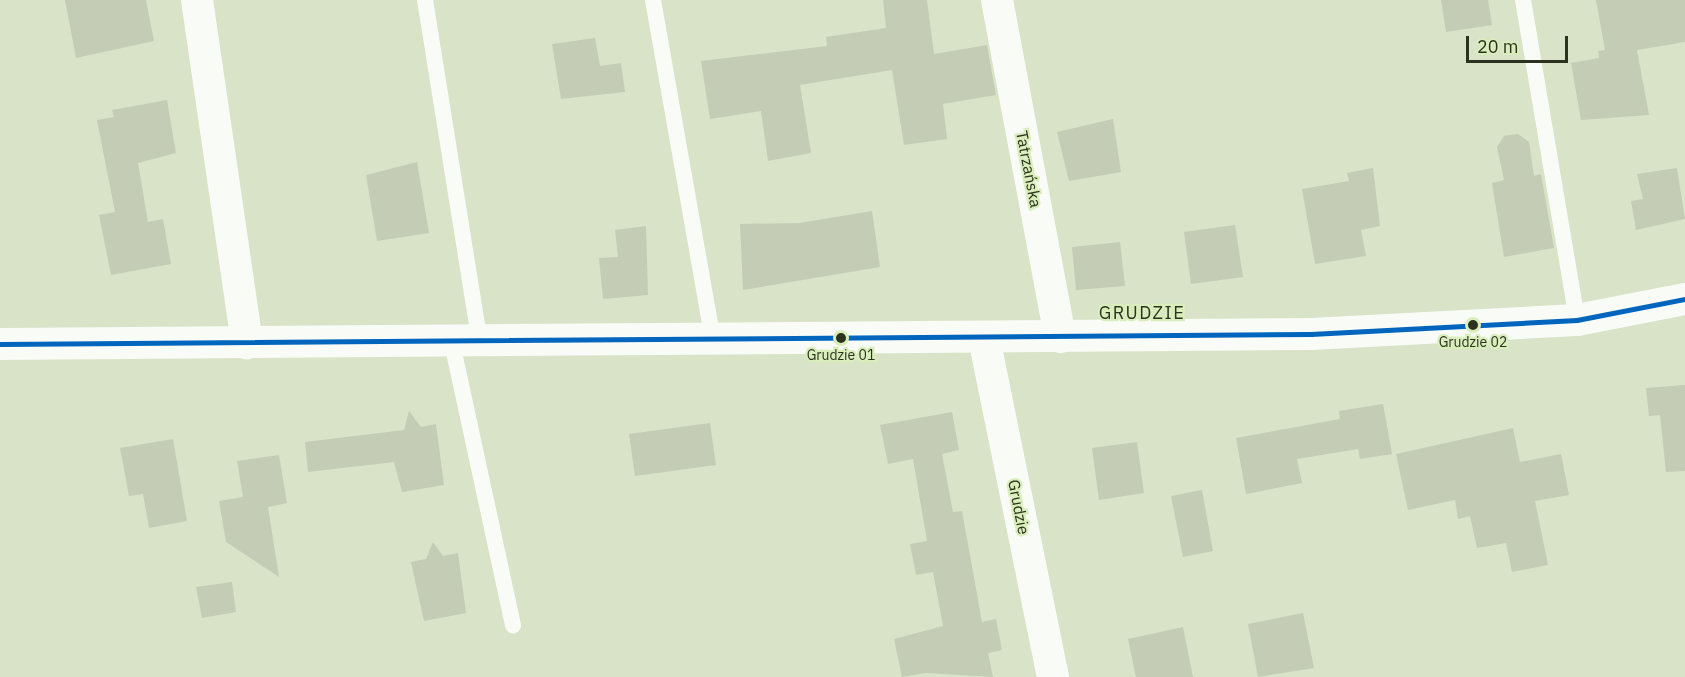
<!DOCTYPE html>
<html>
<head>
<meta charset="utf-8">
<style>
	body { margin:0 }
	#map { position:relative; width:1685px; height:677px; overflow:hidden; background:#d8e3c7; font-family:"IBM Plex Sans",sans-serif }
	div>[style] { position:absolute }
	.building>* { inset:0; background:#c4ccb6 }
	.lane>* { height:16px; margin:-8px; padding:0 8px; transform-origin:8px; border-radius:8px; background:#f9fbf7 }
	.street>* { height:32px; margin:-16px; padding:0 16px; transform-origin:16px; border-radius:16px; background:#f9fbf7 }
	.bus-1>* { height:4.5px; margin:-2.25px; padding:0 2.25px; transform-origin:2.25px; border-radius:2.25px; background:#0065bd }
	.dots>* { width:16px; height:16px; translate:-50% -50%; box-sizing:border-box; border:3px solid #daeebc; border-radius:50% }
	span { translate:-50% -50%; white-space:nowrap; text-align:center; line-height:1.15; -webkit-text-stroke:4.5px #daeebc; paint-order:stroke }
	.bus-label { font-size:14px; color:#2b331f }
	.street-label { font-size:16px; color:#2b331f }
	.neighbourhood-label { font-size:18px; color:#2b331f; letter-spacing:1.5px }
	.scale { position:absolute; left:1466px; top:36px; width:102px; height:27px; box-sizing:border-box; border:3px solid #2b331f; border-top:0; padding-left:8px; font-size:18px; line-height:21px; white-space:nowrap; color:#2b331f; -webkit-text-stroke:4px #daeebc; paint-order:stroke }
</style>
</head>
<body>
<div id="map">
	<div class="building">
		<div style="clip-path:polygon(65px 0,146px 0,154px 41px,76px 58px)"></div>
		<div style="clip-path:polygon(883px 0,927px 0,934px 54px,987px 45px,996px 95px,943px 104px,947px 139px,904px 145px,892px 70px,800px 85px,811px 153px,768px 161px,761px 111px,710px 119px,701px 61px,827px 46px,826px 37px,886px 28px)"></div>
		<div style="clip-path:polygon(1441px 0,1488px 0,1492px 25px,1446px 32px)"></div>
		<div style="clip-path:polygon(1596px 0,1685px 0,1685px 42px,1637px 50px,1649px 115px,1581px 120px,1571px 63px,1599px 58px,1598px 51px,1605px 50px)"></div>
		<div style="clip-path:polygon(595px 38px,600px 66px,621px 63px,625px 92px,561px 99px,552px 44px)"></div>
		<div style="clip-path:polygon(167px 100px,176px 153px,138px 163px,148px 222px,163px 219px,171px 264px,111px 275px,99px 215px,115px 212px,97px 120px,114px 117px,112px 110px)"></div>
		<div style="clip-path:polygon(1113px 119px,1121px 172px,1069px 181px,1057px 132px)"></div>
		<div style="clip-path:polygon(1518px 134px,1529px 142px,1534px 176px,1541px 174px,1554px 248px,1504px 257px,1492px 183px,1504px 180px,1497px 147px,1504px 136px)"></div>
		<div style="clip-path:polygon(417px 162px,429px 233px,377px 241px,366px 175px)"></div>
		<div style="clip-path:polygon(1373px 168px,1380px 226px,1361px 230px,1366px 256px,1315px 264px,1302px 189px,1349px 181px,1347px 173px)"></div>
		<div style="clip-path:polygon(1677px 168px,1685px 219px,1636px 230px,1631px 201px,1643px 199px,1637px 174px)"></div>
		<div style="clip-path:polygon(872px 211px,880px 267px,743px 290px,740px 224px,799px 223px)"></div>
		<div style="clip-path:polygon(1235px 225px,1243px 277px,1191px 284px,1184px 232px)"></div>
		<div style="clip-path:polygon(646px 226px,648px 295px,603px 299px,599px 258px,618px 257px,615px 230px)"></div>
		<div style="clip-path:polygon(1120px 242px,1125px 286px,1076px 290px,1072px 247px)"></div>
		<div style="clip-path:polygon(1685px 385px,1685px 471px,1666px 472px,1660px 415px,1649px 416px,1646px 388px)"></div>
		<div style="clip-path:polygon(1383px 404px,1392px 454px,1360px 459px,1358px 449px,1297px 459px,1302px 483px,1246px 494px,1236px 438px,1340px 419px,1339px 411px)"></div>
		<div style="clip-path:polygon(409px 411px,421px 427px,436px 424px,444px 485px,402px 492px,394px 462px,308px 472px,305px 442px,404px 430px)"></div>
		<div style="clip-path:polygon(952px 412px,959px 450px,942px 454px,953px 512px,962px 511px,982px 622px,996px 619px,1002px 650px,988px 653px,993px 677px,926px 673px,902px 677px,894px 639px,943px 626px,933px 572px,916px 575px,910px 544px,927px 541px,913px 459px,888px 464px,880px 425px)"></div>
		<div style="clip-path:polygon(710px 423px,716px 465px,635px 476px,629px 434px)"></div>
		<div style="clip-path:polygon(1513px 428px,1520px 462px,1561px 454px,1569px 495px,1535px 501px,1548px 565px,1512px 572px,1506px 543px,1477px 548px,1470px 516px,1458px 519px,1455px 500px,1408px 510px,1396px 454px)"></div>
		<div style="clip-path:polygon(173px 439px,187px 521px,149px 528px,143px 494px,129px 496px,120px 448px)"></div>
		<div style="clip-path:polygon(1137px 442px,1144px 493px,1099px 500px,1092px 448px)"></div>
		<div style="clip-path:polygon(279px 455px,287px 503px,268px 507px,279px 577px,226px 542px,219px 501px,243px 497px,237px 461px)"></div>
		<div style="clip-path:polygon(1202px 490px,1213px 551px,1183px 557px,1171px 496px)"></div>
		<div style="clip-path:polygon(433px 542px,443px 556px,458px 553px,466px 613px,424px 621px,411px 562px,426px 559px)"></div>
		<div style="clip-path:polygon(232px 582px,236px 612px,202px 618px,196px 587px)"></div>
		<div style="clip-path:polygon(1303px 613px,1314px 668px,1258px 677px,1248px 624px)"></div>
		<div style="clip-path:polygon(1183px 627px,1193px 677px,1136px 677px,1128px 639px)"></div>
	</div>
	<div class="lane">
		<div style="left:425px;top:0;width:347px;rotate:80.9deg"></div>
		<div style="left:653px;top:0;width:345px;rotate:80deg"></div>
		<div style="left:1523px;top:0;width:325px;rotate:80.4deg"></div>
		<div style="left:452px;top:343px;width:289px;rotate:77.8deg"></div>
	</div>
	<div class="street">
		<div style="left:197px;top:0;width:347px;rotate:81.7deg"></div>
		<div style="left:997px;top:0;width:343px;rotate:79.4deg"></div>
		<div style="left:984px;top:338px;width:346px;rotate:78.5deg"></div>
		<div style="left:0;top:344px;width:1311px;rotate:-0.44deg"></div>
		<div style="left:1311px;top:334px;width:266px;rotate:-3deg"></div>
		<div style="left:1577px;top:320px;width:110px;rotate:-11deg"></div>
	</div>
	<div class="bus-1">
		<div style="left:0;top:344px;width:1311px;rotate:-0.44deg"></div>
		<div style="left:1311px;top:334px;width:266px;rotate:-3deg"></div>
		<div style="left:1577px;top:320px;width:110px;rotate:-11deg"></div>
	</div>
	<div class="dots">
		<div style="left:1473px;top:325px;background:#2b331f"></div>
		<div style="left:841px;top:338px;background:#2b331f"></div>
	</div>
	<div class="bus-label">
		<span style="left:1473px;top:342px">Grudzie 02</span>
		<span style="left:841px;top:355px">Grudzie 01</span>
	</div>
	<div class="street-label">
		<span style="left:1029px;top:169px;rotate:79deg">Tatrzańska</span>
		<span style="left:1019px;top:507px;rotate:79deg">Grudzie</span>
	</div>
	<div class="neighbourhood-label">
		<span style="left:1142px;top:313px">GRUDZIE</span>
	</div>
	<div class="scale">20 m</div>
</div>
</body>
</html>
